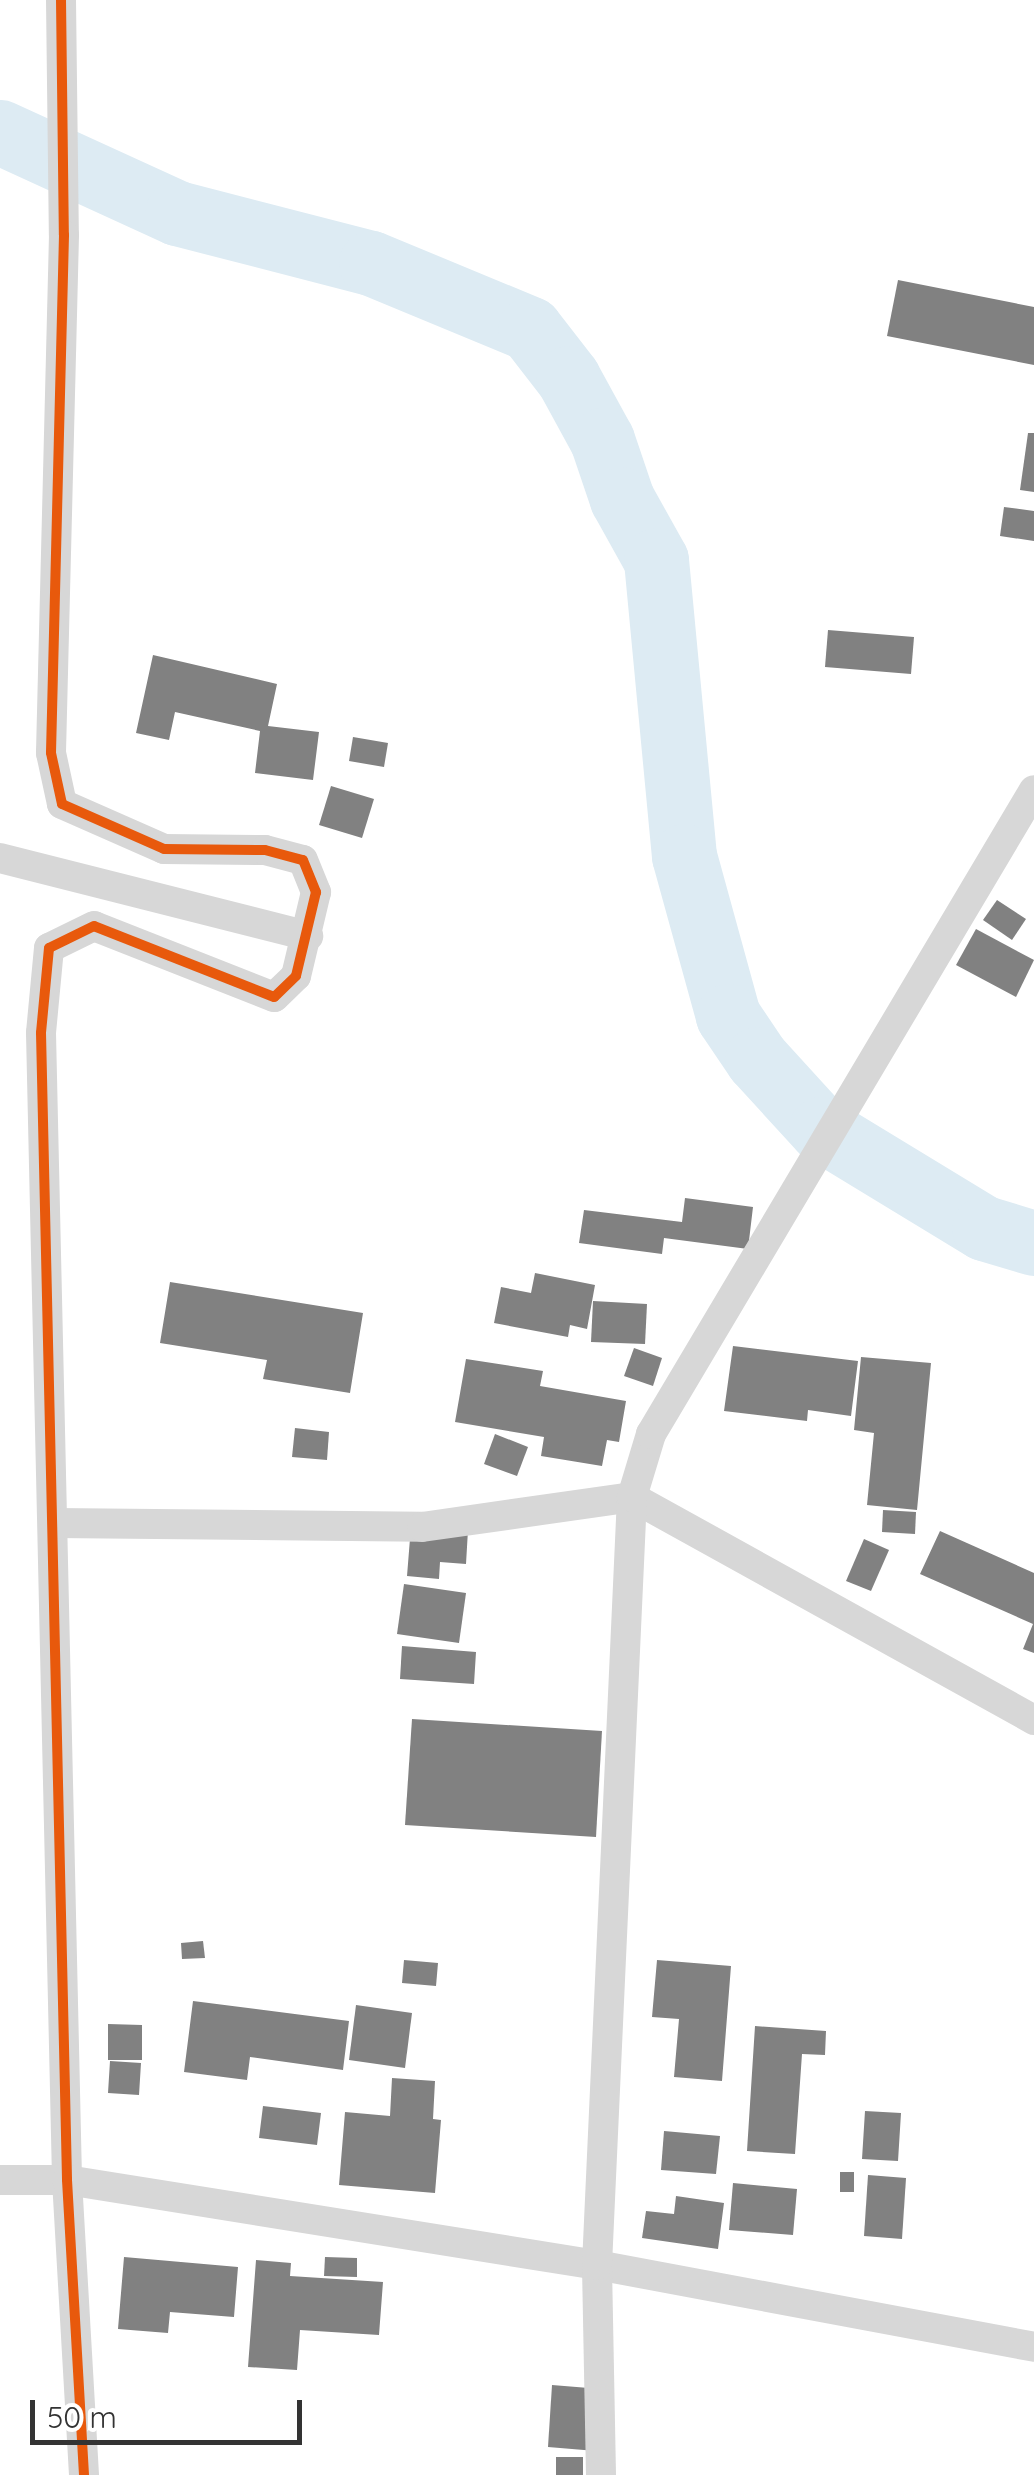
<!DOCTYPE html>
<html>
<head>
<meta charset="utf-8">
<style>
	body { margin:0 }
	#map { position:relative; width:1034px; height:2475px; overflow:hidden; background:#fff; font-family:Quicksand,sans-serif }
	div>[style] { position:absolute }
	.river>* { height:65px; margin:-32.5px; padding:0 32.5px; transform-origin:32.5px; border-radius:32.5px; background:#ddebf3 }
	.building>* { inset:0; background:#818181 }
	.street>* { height:30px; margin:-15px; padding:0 15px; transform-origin:15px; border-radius:15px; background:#d7d7d7 }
	.cycleway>* { height:10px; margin:-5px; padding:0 5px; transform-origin:5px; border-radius:5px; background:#e8590c }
	span { translate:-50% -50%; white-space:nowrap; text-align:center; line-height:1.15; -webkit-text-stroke:10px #fff; paint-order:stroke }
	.scale { position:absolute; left:30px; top:2400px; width:272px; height:45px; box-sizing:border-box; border:5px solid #333; border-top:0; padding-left:12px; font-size:30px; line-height:35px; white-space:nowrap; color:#333; -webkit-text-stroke:8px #fff; paint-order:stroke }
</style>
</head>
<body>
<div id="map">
	<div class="river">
		<div style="left:0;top:132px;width:195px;rotate:24.6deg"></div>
		<div style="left:177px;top:213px;width:200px;rotate:14.5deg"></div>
		<div style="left:371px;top:263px;width:172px;rotate:22.5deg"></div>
		<div style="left:530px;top:329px;width:62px;rotate:52.2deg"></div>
		<div style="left:568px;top:378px;width:71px;rotate:61.3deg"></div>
		<div style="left:602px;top:440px;width:62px;rotate:71.3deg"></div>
		<div style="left:622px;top:499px;width:70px;rotate:60.9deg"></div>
		<div style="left:656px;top:560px;width:297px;rotate:84.6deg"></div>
		<div style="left:684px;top:856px;width:166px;rotate:74.6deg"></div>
		<div style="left:728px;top:1016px;width:52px;rotate:56deg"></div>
		<div style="left:757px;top:1059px;width:95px;rotate:47.6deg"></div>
		<div style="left:821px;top:1129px;width:191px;rotate:31.3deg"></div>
		<div style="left:984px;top:1228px;width:52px;rotate:16.7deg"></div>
	</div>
	<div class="building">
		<div style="clip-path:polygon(898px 280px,1034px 307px,1034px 365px,887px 336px)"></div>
		<div style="clip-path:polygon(1028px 433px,1034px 433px,1034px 492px,1020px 490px)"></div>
		<div style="clip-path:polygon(1004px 507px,1034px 511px,1034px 541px,1000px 536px)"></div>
		<div style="clip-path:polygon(828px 630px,914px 637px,911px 674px,825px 667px)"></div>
		<div style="clip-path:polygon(153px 655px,277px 684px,268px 726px,319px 732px,313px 780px,255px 773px,260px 731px,175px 712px,169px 740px,136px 733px)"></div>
		<div style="clip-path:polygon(353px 737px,388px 743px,384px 767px,349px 761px)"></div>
		<div style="clip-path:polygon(331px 786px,374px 799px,362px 838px,319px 825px)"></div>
		<div style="clip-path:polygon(997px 900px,1026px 919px,1012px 940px,983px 920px)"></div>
		<div style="clip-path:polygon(976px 929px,1034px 960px,1016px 997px,956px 965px)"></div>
		<div style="clip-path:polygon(685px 1198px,753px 1207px,748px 1249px,664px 1238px,662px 1254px,579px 1243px,584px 1210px,682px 1222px)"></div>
		<div style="clip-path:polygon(535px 1273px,595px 1285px,587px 1329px,570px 1325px,568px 1337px,494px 1323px,501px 1287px,531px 1293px)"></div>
		<div style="clip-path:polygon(170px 1282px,363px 1313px,350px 1393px,263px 1379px,267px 1360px,160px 1343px)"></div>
		<div style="clip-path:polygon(593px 1301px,647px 1304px,645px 1344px,591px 1342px)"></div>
		<div style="clip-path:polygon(733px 1346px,858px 1361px,851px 1416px,808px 1410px,807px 1421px,724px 1411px)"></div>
		<div style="clip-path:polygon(634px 1348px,662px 1358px,653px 1386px,624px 1376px)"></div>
		<div style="clip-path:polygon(861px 1357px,931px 1363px,917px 1510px,867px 1505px,874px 1433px,854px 1430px)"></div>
		<div style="clip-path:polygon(466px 1359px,543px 1371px,540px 1386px,626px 1401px,619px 1442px,607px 1440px,602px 1466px,541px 1456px,544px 1437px,455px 1422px)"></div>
		<div style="clip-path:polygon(295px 1428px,329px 1432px,327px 1460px,292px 1457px)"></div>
		<div style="clip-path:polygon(495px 1434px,528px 1447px,517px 1476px,484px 1464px)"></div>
		<div style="clip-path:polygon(883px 1510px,916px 1512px,915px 1534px,882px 1532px)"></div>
		<div style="clip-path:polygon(411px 1526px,468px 1530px,466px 1564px,440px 1562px,439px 1579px,407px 1576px)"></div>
		<div style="clip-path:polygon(940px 1531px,1034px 1573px,1034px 1653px,1023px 1649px,1033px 1624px,920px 1574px)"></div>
		<div style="clip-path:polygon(864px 1539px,889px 1550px,871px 1591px,846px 1581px)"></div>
		<div style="clip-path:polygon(404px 1584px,466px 1593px,459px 1643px,397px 1634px)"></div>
		<div style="clip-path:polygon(402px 1646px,476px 1652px,474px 1684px,400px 1679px)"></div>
		<div style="clip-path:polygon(412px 1719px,602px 1731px,596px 1837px,405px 1825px)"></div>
		<div style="clip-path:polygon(203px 1941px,205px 1958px,182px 1959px,181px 1943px)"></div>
		<div style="clip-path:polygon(404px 1960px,438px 1963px,436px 1986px,402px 1983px)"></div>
		<div style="clip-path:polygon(657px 1960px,731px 1966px,722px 2081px,674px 2077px,679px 2019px,652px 2017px)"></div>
		<div style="clip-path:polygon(193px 2001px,349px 2021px,343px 2070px,250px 2057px,247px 2080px,184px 2072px)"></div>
		<div style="clip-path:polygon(356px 2005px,412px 2013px,405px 2068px,349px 2060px)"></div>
		<div style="clip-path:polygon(108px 2024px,142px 2025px,142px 2060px,108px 2060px)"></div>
		<div style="clip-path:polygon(755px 2026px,826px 2031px,825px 2055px,802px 2054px,795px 2154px,747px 2151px)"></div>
		<div style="clip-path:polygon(110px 2061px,141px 2063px,139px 2095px,108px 2093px)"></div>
		<div style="clip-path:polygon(392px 2078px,435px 2081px,433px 2119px,441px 2120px,435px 2193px,339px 2185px,345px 2112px,390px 2116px)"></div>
		<div style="clip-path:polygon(263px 2106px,321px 2113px,317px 2145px,259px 2138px)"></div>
		<div style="clip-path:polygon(865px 2111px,901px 2113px,898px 2161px,862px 2159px)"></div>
		<div style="clip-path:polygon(664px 2131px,720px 2136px,716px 2174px,661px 2170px)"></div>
		<div style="clip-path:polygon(840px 2172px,854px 2172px,854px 2192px,840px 2192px)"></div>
		<div style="clip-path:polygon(868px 2175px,906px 2178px,902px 2239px,864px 2236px)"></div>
		<div style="clip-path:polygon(733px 2183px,797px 2189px,793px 2235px,729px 2230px)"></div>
		<div style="clip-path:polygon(676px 2196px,724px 2203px,718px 2249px,642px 2238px,646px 2211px,674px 2214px)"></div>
		<div style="clip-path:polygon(124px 2257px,238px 2267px,234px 2317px,170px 2312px,168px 2333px,118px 2329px)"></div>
		<div style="clip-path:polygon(325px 2257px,357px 2258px,357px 2277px,324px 2276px)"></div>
		<div style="clip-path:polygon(256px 2260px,291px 2263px,290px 2276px,383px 2282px,379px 2335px,300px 2330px,297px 2370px,248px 2367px)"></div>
		<div style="clip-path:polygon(552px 2385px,601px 2389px,596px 2451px,548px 2447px)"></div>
		<div style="clip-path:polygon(556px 2457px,583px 2457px,583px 2475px,556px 2475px)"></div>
	</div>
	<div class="street">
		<div style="left:61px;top:0;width:235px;rotate:89.3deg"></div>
		<div style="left:64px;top:235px;width:518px;rotate:91.44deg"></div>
		<div style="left:51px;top:753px;width:52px;rotate:77.8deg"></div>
		<div style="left:62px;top:804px;width:111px;rotate:23.8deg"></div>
		<div style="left:164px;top:849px;width:101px;rotate:0.6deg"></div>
		<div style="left:265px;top:850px;width:39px;rotate:15deg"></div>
		<div style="left:303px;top:860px;width:35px;rotate:68deg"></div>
		<div style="left:316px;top:892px;width:86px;rotate:103.4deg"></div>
		<div style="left:296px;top:976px;width:30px;rotate:136deg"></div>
		<div style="left:274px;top:997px;width:193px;rotate:-158.5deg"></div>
		<div style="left:94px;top:926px;width:50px;rotate:153.9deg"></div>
		<div style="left:49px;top:948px;width:85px;rotate:95.4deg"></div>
		<div style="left:41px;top:1033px;width:1147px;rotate:88.7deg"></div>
		<div style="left:67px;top:2180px;width:295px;rotate:86.7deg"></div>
		<div style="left:0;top:858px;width:318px;rotate:14.2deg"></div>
		<div style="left:55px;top:1523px;width:367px;rotate:0.6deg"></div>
		<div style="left:422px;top:1527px;width:212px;rotate:-8.1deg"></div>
		<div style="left:632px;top:1497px;width:460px;rotate:29deg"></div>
		<div style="left:0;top:2180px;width:67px"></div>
		<div style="left:67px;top:2180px;width:537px;rotate:9.11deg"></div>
		<div style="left:597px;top:2265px;width:445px;rotate:10.6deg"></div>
		<div style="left:601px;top:2475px;width:210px;rotate:-91.1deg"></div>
		<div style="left:597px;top:2265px;width:769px;rotate:-87.39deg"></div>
		<div style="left:632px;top:1497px;width:66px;rotate:-73.2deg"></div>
		<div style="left:651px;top:1434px;width:749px;rotate:-59.26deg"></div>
	</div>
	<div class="cycleway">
		<div style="left:61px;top:0;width:235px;rotate:89.3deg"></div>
		<div style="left:64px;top:235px;width:518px;rotate:91.44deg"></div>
		<div style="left:51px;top:753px;width:52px;rotate:77.8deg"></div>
		<div style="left:62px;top:804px;width:111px;rotate:23.8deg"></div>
		<div style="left:164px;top:849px;width:101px;rotate:0.6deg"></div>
		<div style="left:265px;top:850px;width:39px;rotate:15deg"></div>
		<div style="left:303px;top:860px;width:35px;rotate:68deg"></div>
		<div style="left:316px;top:892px;width:86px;rotate:103.4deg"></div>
		<div style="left:296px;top:976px;width:30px;rotate:136deg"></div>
		<div style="left:274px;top:997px;width:193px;rotate:-158.5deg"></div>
		<div style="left:94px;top:926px;width:50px;rotate:153.9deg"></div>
		<div style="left:49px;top:948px;width:85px;rotate:95.4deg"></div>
		<div style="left:41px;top:1033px;width:1147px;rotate:88.7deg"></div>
		<div style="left:67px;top:2180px;width:295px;rotate:86.7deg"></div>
	</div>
	<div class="scale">50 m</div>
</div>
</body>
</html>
